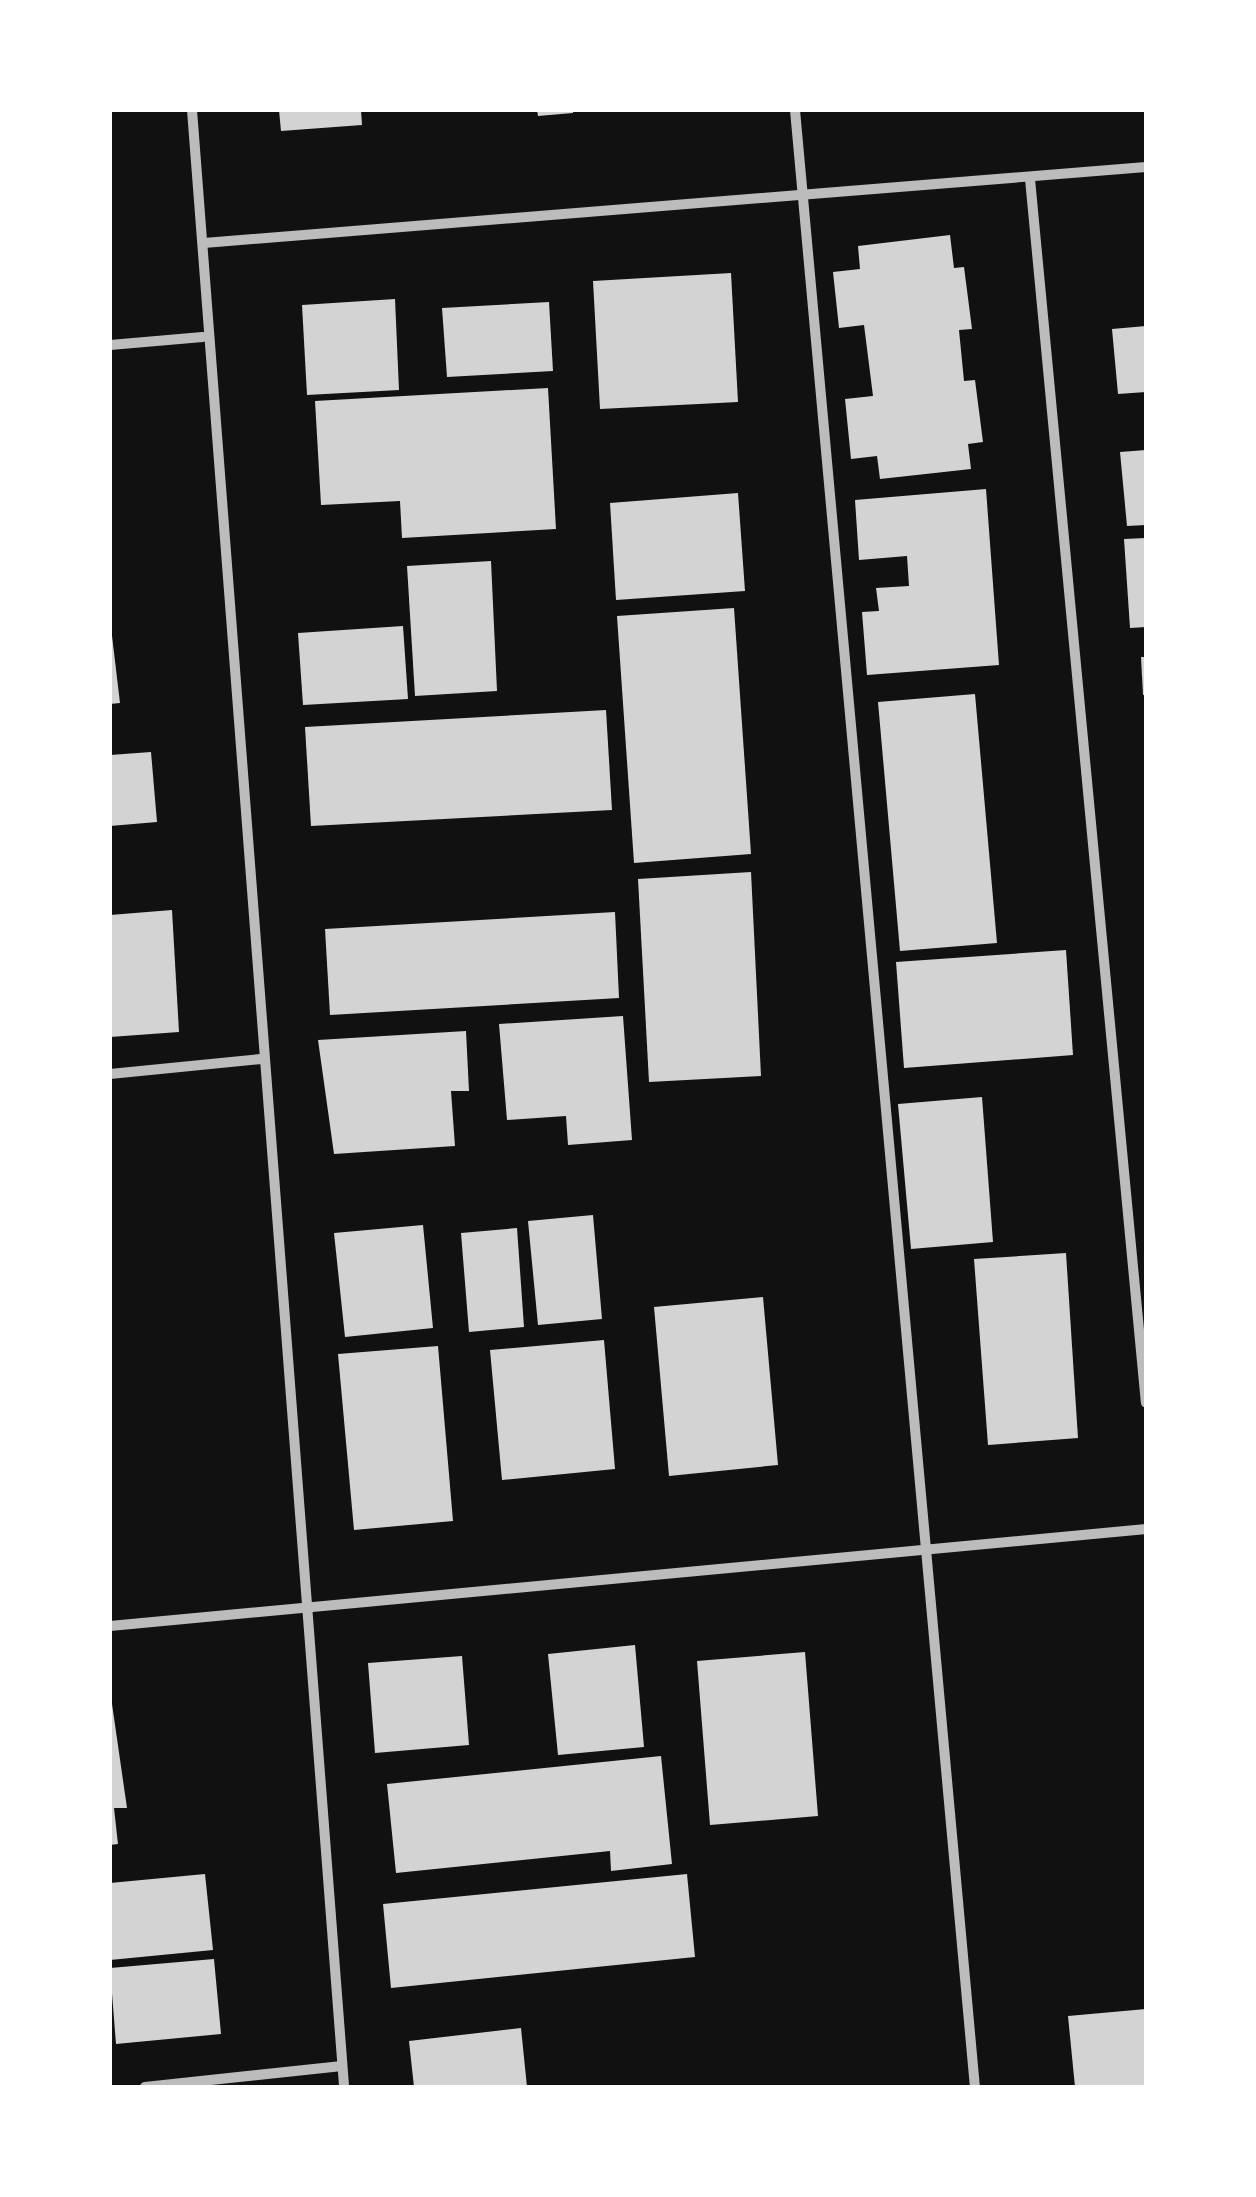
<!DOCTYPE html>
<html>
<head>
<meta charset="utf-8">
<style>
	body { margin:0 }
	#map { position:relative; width:1256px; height:2197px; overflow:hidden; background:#111; font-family:Commissioner,sans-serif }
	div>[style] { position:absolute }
	.building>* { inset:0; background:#d3d3d3 }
	.minor>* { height:10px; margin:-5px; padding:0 5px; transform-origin:5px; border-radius:5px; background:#bcbcbc }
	span { translate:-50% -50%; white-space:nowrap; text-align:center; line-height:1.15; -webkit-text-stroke:8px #fff; paint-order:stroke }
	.frame { position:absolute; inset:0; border:112px solid #fff; pointer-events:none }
</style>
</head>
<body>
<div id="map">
	<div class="building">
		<div style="clip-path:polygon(279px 110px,361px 110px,362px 125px,281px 131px)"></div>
		<div style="clip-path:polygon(537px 110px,573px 110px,573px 113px,538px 116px)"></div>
		<div style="clip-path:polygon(950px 235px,954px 268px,964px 267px,972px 329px,959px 330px,964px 381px,975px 380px,983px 442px,968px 444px,971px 469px,880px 479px,877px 456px,851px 459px,845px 399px,873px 396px,864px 325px,839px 328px,833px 272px,860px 269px,858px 246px)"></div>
		<div style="clip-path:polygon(731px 273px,738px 402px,600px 409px,593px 281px)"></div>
		<div style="clip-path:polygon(395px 299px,399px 390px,307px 395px,302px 305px)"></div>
		<div style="clip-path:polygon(549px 302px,553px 371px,447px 377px,442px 308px)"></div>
		<div style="clip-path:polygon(1146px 326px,1146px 392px,1118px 394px,1112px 329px)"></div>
		<div style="clip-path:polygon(548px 388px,556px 529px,402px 538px,400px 501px,321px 505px,315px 401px)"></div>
		<div style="clip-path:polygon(1146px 450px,1146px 525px,1127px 526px,1120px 452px)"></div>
		<div style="clip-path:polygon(986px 489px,999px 665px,867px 675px,862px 612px,879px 611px,876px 588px,909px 586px,907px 556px,859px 560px,855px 500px)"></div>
		<div style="clip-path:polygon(738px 493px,745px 591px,616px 600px,610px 503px)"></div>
		<div style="clip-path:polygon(1146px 538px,1146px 627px,1130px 628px,1124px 539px)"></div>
		<div style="clip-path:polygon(491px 561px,497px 691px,415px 696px,407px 566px)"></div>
		<div style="clip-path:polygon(734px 608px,751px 854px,634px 863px,617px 616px)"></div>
		<div style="clip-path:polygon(110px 619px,120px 703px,110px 704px)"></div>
		<div style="clip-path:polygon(403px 626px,408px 699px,303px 705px,298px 633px)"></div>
		<div style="clip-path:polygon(1141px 657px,1146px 657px,1146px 695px,1143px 695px)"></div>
		<div style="clip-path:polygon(975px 694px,997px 943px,900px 951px,878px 702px)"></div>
		<div style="clip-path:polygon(606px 710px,612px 810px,311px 826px,305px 727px)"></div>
		<div style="clip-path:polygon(151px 752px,157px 822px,110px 826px,110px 755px)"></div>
		<div style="clip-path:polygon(751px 872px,761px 1076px,649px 1082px,638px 879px)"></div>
		<div style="clip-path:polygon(172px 910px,179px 1032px,110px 1037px,110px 915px)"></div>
		<div style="clip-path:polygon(615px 912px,619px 998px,330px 1015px,325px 929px)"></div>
		<div style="clip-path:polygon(1066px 950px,1073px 1055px,904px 1068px,896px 962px)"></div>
		<div style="clip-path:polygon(623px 1016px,632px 1140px,568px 1145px,566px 1116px,507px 1120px,499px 1024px)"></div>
		<div style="clip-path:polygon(466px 1031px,469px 1091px,451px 1091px,455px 1146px,334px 1154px,318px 1040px)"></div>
		<div style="clip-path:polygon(982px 1097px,993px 1242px,911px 1249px,898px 1104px)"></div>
		<div style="clip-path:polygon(593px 1215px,602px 1319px,538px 1325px,528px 1221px)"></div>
		<div style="clip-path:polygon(423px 1225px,433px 1328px,345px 1337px,334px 1233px)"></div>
		<div style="clip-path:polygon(517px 1228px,524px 1327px,469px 1332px,461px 1233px)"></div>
		<div style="clip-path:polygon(1066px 1253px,1078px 1438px,988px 1445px,974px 1259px)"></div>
		<div style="clip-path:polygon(763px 1297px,778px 1465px,669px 1476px,654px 1307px)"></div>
		<div style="clip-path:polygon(604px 1340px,615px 1469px,502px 1480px,490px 1350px)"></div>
		<div style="clip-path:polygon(438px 1346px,453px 1521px,354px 1530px,338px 1354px)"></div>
		<div style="clip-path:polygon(635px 1645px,644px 1747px,558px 1755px,548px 1654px)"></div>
		<div style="clip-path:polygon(805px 1652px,818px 1816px,710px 1825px,697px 1661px)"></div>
		<div style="clip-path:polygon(462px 1656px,469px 1745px,375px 1753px,368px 1663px)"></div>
		<div style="clip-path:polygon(110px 1690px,127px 1808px,114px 1808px,118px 1844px,110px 1845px)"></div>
		<div style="clip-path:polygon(661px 1756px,672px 1864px,611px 1871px,610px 1851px,396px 1873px,387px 1784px)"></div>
		<div style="clip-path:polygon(205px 1874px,213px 1950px,110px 1960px,110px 1883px)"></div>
		<div style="clip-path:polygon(687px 1874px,695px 1957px,391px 1988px,383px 1904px)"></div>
		<div style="clip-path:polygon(214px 1959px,221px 2034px,116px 2044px,110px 1968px)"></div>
		<div style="clip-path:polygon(1146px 2009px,1146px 2087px,1075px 2087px,1068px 2016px)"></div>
		<div style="clip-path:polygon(521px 2028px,527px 2087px,414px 2087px,409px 2041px)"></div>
	</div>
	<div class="minor">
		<div style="left:192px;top:110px;width:1983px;rotate:85.6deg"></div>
		<div style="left:795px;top:110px;width:1985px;rotate:84.8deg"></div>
		<div style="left:1030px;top:179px;width:1229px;rotate:84.59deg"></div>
		<div style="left:204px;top:243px;width:945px;rotate:-4.61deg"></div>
		<div style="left:110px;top:345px;width:93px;rotate:-4.9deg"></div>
		<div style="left:110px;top:1074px;width:152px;rotate:-5.7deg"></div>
		<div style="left:110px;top:1626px;width:1041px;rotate:-5.35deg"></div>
		<div style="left:145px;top:2087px;width:198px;rotate:-6.1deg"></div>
	</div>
	<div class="frame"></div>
</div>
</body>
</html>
